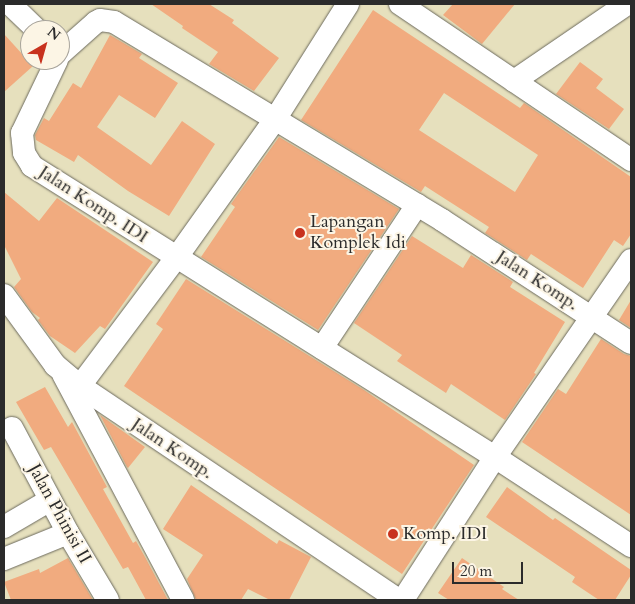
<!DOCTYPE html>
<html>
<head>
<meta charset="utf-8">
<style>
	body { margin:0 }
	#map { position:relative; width:635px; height:604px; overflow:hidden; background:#e6e0bd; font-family:Cardo,serif }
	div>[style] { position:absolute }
	.building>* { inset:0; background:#f1ab7f }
	.roads { filter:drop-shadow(0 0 1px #6c6a5e) drop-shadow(0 0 1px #6c6a5e) }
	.street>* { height:22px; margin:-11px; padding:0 11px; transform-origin:11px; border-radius:11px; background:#fff }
	.dots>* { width:14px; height:14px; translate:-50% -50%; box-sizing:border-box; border:2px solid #fcf5e5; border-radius:50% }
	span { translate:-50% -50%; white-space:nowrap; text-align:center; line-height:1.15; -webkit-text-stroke:4px #fcf5e5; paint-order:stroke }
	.street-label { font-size:18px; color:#2b2b2b }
	.poi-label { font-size:18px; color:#2b2b2b }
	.left { translate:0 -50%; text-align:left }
	.frame { position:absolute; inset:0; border:5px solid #2b2b2b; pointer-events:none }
	.north { position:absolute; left:20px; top:20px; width:50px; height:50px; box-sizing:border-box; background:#fcf5e5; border:1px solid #a8a49b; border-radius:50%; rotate:38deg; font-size:14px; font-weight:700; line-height:20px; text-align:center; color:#2b2b2b }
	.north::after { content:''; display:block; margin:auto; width:18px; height:22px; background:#c8321e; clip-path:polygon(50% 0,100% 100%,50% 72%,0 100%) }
	.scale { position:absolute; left:452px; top:562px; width:71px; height:22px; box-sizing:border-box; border:2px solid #2b2b2b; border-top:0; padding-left:6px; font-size:15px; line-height:18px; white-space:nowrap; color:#2b2b2b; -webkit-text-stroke:4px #fcf5e5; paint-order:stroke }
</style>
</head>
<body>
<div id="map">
	<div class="building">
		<div style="clip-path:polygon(151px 4px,209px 4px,234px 20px,232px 23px,279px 58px,254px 91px,209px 64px,218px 52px,182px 28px,183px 26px)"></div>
		<div style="clip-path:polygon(453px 4px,515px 4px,482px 44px,443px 15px)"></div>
		<div style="clip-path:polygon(evenodd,373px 10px,520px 108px,524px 103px,631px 177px,631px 234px,623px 246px,614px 240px,583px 288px,531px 254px,527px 260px,485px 233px,489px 227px,425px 186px,421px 192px,301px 120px,373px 10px,444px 93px,538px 155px,515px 192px,419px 130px,444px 93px)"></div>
		<div style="clip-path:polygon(4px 34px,33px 66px,4px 92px)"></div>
		<div style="clip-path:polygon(110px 35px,142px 54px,139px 58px,178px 83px,155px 118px,119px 95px,97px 127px,151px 165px,182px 121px,215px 144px,169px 216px,128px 191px,78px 155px,74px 162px,36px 140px,35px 135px,44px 118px,49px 121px,73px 83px,81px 88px)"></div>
		<div style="clip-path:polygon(580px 62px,603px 79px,596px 88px,624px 109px,609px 129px,556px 94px)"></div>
		<div style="clip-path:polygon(279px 137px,399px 209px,318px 330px,201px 257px,235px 207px,231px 204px)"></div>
		<div style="clip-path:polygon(4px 192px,39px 221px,57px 198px,153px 262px,105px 329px,100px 326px,75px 353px,50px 336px,38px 320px,40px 318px,32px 312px,14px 287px,21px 279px,4px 245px)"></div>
		<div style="clip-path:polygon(412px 236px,463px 268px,471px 255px,513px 282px,510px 287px,565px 322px,534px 373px,536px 374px,505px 420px,451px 384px,446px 393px,397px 361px,402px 355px,354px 323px)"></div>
		<div style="clip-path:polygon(186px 279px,364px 390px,474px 465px,402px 574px,124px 386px,163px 329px,156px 324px)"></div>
		<div style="clip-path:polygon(631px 300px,631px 328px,619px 320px)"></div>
		<div style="clip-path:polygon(601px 339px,624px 354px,631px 356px,631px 515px,522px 442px,558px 389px,566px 394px)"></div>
		<div style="clip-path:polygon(45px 387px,68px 427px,72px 422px,107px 487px,103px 489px,133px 543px,136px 541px,145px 557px,168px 600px,146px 600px,128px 567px,123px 569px,51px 447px,44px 450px,16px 402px)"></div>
		<div style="clip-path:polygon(100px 415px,145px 447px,128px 468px,127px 467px)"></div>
		<div style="clip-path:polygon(191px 485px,277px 544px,279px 540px,311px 557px,289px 600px,270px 600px,248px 589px,241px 600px,196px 600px,187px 579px,203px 555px,163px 529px)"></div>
		<div style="clip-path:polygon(507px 487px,553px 520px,555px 518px,631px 570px,631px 575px,615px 600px,599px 600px,572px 582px,575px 577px,486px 517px)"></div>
		<div style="clip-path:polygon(68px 558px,93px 600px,11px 600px,4px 582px,39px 569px,40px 573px)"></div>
		<div style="clip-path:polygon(462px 558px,504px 587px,502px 589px,519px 600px,449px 600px,438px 593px)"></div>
	</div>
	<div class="roads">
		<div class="street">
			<div style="left:10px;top:4px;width:37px;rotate:44deg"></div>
			<div style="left:348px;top:4px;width:135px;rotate:122.3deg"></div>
			<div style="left:276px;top:118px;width:172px;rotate:125.5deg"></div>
			<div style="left:176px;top:258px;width:160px;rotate:126.9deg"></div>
			<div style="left:80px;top:386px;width:383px;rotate:33.9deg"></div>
			<div style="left:400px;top:4px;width:279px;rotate:34deg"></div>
			<div style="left:60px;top:54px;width:48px;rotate:-41.6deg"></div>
			<div style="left:96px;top:22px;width:4px;rotate:-27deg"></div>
			<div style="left:100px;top:20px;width:14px;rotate:8deg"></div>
			<div style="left:114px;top:22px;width:383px;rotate:31.1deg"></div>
			<div style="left:442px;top:220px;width:225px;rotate:33.1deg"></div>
			<div style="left:57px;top:60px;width:81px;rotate:115.6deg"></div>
			<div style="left:22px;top:133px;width:20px;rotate:84deg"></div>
			<div style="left:24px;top:153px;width:15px;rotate:58deg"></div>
			<div style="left:32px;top:166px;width:547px;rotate:32.15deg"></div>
			<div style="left:495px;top:457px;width:170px;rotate:122.8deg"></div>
			<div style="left:514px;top:81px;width:137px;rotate:-34.3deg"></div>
			<div style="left:631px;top:260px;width:239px;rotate:124.6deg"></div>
			<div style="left:495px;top:457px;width:163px;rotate:33.2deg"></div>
			<div style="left:4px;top:295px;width:87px;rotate:53.9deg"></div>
			<div style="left:55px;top:365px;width:26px;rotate:40deg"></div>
			<div style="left:322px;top:348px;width:172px;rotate:-56.4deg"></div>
			<div style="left:63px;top:374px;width:256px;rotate:62deg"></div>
			<div style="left:12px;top:428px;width:119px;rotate:61.9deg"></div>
			<div style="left:68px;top:533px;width:78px;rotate:59.2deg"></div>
			<div style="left:4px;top:527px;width:53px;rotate:-30.4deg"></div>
			<div style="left:4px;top:559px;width:69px;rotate:-22.1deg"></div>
		</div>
	</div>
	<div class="dots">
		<div style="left:300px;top:233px;background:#c8321e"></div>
		<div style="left:393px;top:534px;background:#c8321e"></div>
	</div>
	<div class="street-label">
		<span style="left:93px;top:205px;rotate:33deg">Jalan Komp. IDI</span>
		<span style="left:537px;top:281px;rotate:33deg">Jalan Komp.</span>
		<span style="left:172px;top:449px;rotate:34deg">Jalan Komp.</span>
		<span style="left:59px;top:514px;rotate:61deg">Jalan Phinisi II</span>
	</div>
	<div class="poi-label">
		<span class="left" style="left:310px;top:233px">Lapangan<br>Komplek Idi</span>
		<span class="left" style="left:403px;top:534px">Komp. IDI</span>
	</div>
	<div class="frame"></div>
	<div class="north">N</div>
	<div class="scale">20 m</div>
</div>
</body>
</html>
